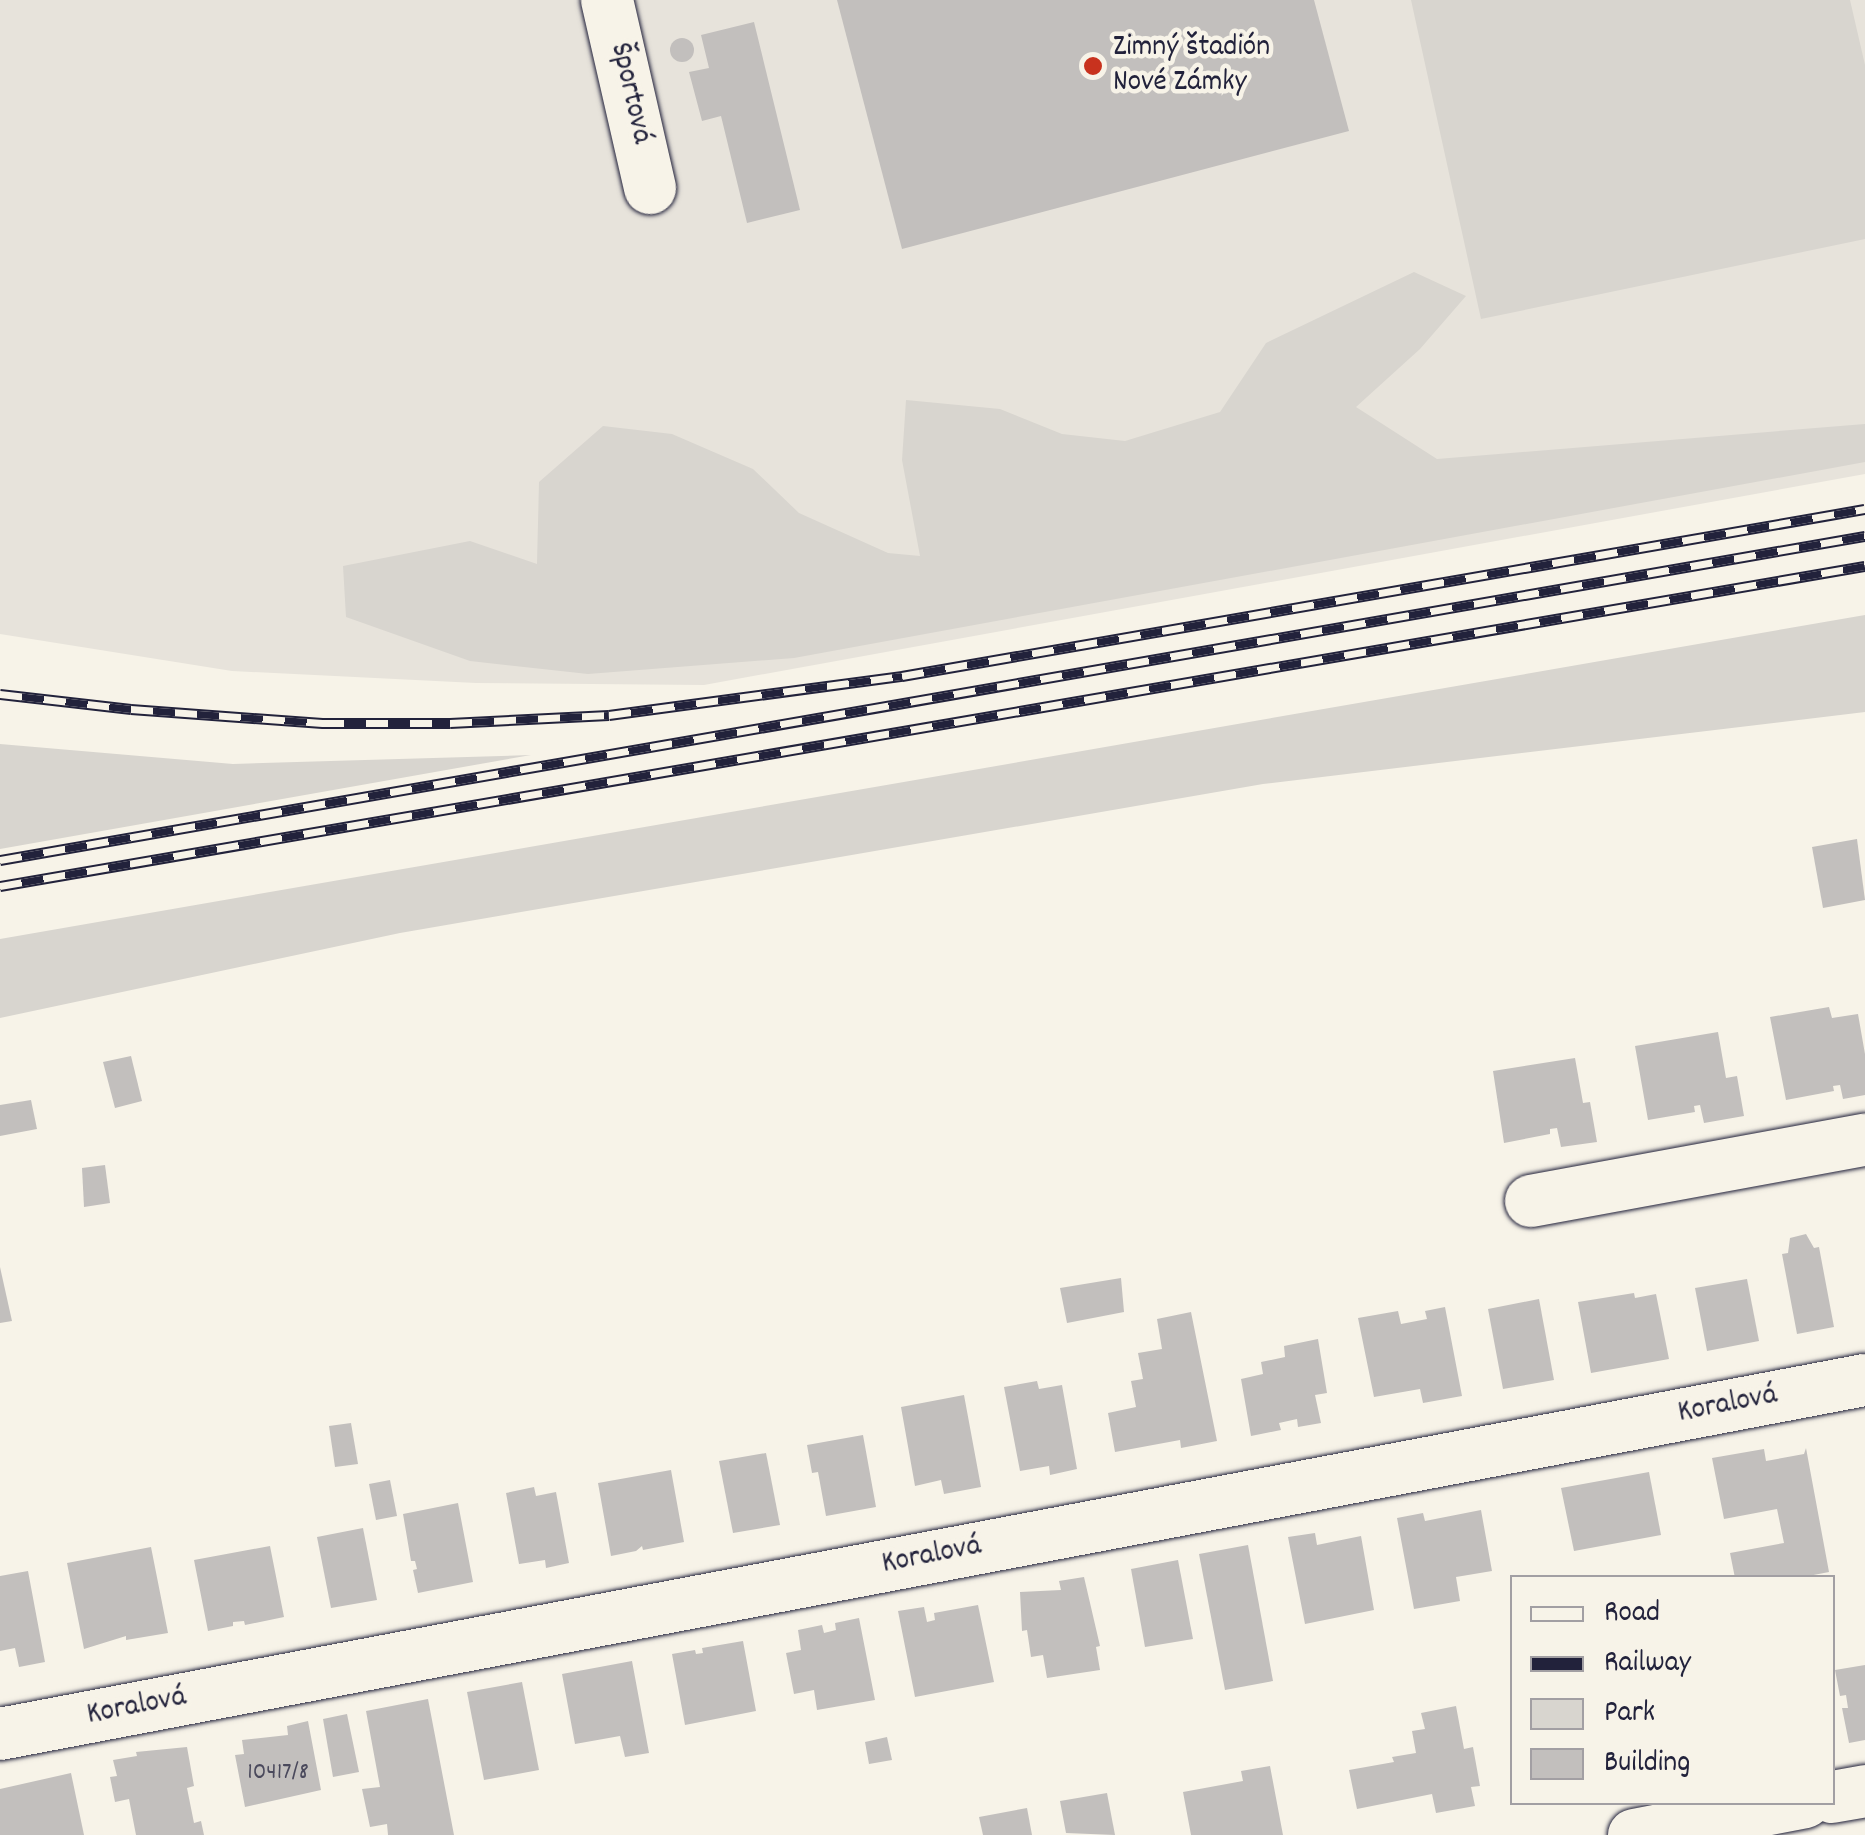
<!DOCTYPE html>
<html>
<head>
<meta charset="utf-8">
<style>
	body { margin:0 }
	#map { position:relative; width:1865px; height:1835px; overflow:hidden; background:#f7f3e8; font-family:Dekko,sans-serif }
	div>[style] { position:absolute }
	.built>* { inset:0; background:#e7e3db }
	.green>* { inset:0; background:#d8d5cf }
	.building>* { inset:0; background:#c2bfbd }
	.round { border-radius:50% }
	.roads { filter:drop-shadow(0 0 2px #22223b) drop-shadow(0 0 2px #22223b) }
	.minor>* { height:52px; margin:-26px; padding:0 26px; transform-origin:26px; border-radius:26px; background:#f7f3e8 }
	.rail>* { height:11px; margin-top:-5.5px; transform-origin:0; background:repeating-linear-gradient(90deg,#f7f3e8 0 22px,#22223b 0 44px); box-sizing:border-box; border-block:2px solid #22223b }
	.dots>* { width:28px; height:28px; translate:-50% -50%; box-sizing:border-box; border:5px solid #f7f3e8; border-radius:50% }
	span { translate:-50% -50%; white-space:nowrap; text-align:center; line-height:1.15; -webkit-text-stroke:9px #f7f3e8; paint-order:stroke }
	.number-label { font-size:25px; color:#4a495c }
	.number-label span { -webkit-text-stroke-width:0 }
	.poi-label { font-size:30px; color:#22223b }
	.left { translate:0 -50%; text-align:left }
	.street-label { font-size:30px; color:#22223b }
	.legend { position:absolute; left:1510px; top:1575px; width:325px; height:230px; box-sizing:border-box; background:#f7f3e8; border:2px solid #a29fa3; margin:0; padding:12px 18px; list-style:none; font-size:30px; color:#22223b }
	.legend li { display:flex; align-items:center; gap:20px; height:50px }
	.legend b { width:50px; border:2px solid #a29fa3 }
</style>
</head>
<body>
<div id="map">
	<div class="built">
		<div style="clip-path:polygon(0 0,1865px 0,1865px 474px,704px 685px,476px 683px,232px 671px,0 634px)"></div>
	</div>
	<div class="green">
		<div style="clip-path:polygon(1411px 0,1850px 0,1865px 65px,1865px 239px,1481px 319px)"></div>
		<div style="clip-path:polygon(1414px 272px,1466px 296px,1420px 349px,1356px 407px,1437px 459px,1865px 424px,1865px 462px,794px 658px,588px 674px,470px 661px,346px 617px,343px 566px,470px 541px,537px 564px,539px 482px,603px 426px,672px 434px,753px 469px,799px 513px,888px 553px,920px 556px,902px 460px,906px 400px,1000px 409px,1062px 434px,1125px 441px,1220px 412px,1266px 343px)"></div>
		<div style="clip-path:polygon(1865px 615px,1865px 712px,1263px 784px,400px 933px,0 1018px,0 939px)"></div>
		<div style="clip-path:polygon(0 744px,233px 764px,531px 755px,0 849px)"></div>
	</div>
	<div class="building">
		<div style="clip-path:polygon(837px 0,1314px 0,1349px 131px,902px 249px)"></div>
		<div style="clip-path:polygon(754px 22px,800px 210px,747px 223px,721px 116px,702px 121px,689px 72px,709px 68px,701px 35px)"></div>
		<div class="round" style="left:670px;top:38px;width:24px;height:24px"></div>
		<div style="clip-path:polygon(1857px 839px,1865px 900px,1823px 908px,1812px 847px)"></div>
		<div style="clip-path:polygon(1829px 1007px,1832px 1018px,1858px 1014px,1865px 1054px,1865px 1095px,1843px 1099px,1840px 1085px,1833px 1086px,1834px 1091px,1786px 1100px,1770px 1017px)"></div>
		<div style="clip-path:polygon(1718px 1032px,1726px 1078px,1737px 1076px,1744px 1116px,1704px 1123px,1700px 1105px,1694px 1106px,1695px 1112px,1648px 1120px,1635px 1046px)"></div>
		<div style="clip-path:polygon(131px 1056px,142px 1101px,115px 1108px,103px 1062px)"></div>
		<div style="clip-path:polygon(1575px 1058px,1583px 1103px,1590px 1102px,1597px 1142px,1561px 1147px,1557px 1128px,1550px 1129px,1550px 1134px,1504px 1143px,1493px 1071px)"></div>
		<div style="clip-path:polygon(31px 1100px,37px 1129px,0 1136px,0 1105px)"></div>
		<div style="clip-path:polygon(105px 1165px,110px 1203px,84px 1207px,82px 1168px)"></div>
		<div style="clip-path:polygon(1806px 1234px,1814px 1248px,1819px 1247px,1834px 1327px,1797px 1334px,1782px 1254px,1788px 1253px,1790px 1238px)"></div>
		<div style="clip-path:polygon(0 1267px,12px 1321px,0 1323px)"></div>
		<div style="clip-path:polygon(1121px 1278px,1124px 1312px,1067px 1323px,1060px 1288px)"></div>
		<div style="clip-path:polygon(1747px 1279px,1759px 1341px,1707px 1351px,1695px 1288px)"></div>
		<div style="clip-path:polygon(1634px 1293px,1635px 1298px,1656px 1294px,1669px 1359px,1591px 1373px,1578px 1302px)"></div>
		<div style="clip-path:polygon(1539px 1299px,1554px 1380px,1503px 1389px,1488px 1309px)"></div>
		<div style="clip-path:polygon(1445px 1307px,1462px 1396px,1423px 1403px,1420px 1389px,1374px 1397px,1358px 1318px,1398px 1311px,1401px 1324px,1427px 1319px,1425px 1311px)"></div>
		<div style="clip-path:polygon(1191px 1312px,1217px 1441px,1181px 1448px,1180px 1440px,1115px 1452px,1108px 1413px,1136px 1407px,1131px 1381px,1143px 1379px,1138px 1353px,1162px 1349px,1157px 1319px)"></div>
		<div style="clip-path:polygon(1318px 1339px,1327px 1393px,1315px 1395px,1321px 1423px,1298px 1427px,1297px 1419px,1279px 1423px,1281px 1430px,1251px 1436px,1241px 1379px,1263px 1374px,1261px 1362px,1285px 1357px,1284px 1346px)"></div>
		<div style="clip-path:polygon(1037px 1381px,1039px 1389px,1062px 1385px,1077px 1469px,1050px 1475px,1049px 1466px,1020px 1471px,1004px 1387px)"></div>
		<div style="clip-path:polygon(964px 1395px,981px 1487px,944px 1494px,941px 1480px,915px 1486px,901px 1407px)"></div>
		<div style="clip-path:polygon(351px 1423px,358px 1464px,335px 1467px,329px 1426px)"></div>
		<div style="clip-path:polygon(863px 1435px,876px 1507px,826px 1516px,818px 1472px,812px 1473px,807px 1445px)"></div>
		<div style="clip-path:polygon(1806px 1448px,1829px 1572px,1798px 1578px,1735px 1578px,1730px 1553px,1784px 1543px,1777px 1509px,1724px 1519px,1712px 1458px,1764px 1449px,1766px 1461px,1804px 1454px)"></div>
		<div style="clip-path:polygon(766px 1453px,780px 1525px,733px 1533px,719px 1461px)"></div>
		<div style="clip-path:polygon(671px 1470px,684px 1542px,643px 1550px,642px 1546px,636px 1551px,611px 1556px,598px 1483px)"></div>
		<div style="clip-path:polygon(1649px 1472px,1661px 1535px,1574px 1551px,1561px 1488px)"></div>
		<div style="clip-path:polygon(390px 1480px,397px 1516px,376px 1520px,369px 1484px)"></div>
		<div style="clip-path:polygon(534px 1487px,536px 1496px,556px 1492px,569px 1563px,546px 1568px,545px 1560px,519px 1564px,506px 1493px)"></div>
		<div style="clip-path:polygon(458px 1503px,473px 1582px,418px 1593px,413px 1570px,417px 1569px,415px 1561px,411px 1561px,403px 1514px)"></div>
		<div style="clip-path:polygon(1481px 1510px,1492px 1571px,1456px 1577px,1460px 1601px,1414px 1609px,1397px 1518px,1423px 1513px,1425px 1521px)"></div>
		<div style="clip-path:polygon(363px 1528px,377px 1600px,331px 1608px,317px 1537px)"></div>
		<div style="clip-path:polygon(1315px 1533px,1317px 1545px,1361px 1536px,1374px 1610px,1305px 1624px,1288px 1537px)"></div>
		<div style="clip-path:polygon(1248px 1545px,1273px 1681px,1225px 1690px,1199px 1554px)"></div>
		<div style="clip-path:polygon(270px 1546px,284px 1617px,245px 1625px,244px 1621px,233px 1622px,233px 1626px,208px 1631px,194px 1560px)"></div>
		<div style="clip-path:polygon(151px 1547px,168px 1633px,126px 1640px,126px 1636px,84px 1649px,67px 1563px)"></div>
		<div style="clip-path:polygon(1178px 1560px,1193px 1639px,1145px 1647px,1131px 1569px)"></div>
		<div style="clip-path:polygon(28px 1571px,45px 1662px,19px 1667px,15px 1648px,0 1651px,0 1576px)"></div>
		<div style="clip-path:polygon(1084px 1577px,1100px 1646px,1096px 1647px,1100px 1670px,1047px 1678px,1043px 1655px,1031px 1657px,1027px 1630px,1022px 1631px,1020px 1592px,1061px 1590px,1059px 1581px)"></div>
		<div style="clip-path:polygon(978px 1605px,994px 1682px,915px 1697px,898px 1611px,924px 1607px,927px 1622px,935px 1620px,934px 1613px)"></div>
		<div style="clip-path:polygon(859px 1618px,875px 1700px,817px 1710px,814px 1690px,794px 1694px,786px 1653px,801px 1650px,798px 1630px,822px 1625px,824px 1633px,836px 1630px,835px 1623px)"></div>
		<div style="clip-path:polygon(743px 1641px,756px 1711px,685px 1725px,672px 1654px,695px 1650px,696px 1654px,703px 1653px,702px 1648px)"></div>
		<div style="clip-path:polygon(632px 1661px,649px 1753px,625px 1757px,620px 1736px,575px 1744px,562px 1674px)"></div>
		<div style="clip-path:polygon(1865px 1665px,1865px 1740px,1849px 1743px,1842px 1708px,1848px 1708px,1846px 1695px,1840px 1696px,1835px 1670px)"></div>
		<div style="clip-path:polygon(522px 1682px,539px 1770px,484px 1780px,467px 1692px)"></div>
		<div style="clip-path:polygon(428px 1699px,454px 1835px,388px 1835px,387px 1824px,370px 1827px,362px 1789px,380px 1787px,366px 1711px)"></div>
		<div style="clip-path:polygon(1456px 1706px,1464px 1749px,1473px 1747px,1480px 1786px,1471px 1787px,1475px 1806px,1436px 1813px,1432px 1794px,1357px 1809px,1349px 1770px,1394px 1762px,1392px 1757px,1416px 1753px,1412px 1731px,1425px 1729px,1421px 1713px)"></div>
		<div style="clip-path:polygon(347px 1714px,359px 1772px,333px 1777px,323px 1719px)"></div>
		<div style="clip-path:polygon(308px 1721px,321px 1790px,245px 1807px,235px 1755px,244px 1754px,242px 1740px,288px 1735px,287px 1726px)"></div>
		<div style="clip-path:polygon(887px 1737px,892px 1760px,869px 1764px,865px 1742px)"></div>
		<div style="clip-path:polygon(187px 1747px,194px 1786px,187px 1788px,194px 1823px,201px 1821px,204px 1835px,136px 1835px,129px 1799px,115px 1802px,110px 1777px,117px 1776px,113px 1760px,137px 1756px,136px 1752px)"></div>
		<div style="clip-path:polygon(1270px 1766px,1283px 1835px,1191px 1835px,1183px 1792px,1243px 1781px,1241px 1771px)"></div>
		<div style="clip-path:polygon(71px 1773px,84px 1835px,0 1835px,0 1789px)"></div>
		<div style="clip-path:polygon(1107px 1793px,1115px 1835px,1066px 1833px,1060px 1801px)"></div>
		<div style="clip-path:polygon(1027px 1808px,1032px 1835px,983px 1835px,979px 1817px)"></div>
	</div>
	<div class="roads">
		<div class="minor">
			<div style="left:607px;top:0;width:193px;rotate:77.1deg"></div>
			<div style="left:1531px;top:1201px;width:340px;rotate:-10.4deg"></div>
			<div style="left:0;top:1734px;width:1898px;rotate:-10.75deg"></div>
			<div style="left:1832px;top:1797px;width:34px;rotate:-10deg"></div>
			<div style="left:1634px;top:1835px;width:174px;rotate:-10.9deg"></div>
		</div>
	</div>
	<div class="rail">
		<div style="left:0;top:694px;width:132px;rotate:6.5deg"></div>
		<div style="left:131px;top:709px;width:192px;rotate:4.2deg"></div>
		<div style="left:322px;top:723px;width:128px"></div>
		<div style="left:450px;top:723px;width:159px;rotate:-2.9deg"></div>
		<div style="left:609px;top:715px;width:296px;rotate:-7.6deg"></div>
		<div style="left:902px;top:676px;width:977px;rotate:-9.84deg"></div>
		<div style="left:0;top:860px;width:1893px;rotate:-9.86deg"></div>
		<div style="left:0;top:886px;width:1892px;rotate:-9.74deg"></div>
	</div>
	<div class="dots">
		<div style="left:1093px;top:66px;background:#c8321e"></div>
	</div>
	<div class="number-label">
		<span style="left:278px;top:1773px">10417/8</span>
	</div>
	<div class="poi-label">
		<span class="left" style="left:1113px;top:66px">Zimný štadión<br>Nové Zámky</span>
	</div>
	<div class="street-label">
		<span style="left:629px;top:94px;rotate:77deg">Športová</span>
		<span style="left:1728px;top:1406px;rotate:-11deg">Koralová</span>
		<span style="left:932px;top:1557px;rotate:-11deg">Koralová</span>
		<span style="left:137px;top:1708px;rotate:-11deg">Koralová</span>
	</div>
	<ul class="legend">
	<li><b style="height:12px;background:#f7f3e8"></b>Road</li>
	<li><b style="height:12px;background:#22223b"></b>Railway</li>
	<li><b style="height:28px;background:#d8d5cf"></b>Park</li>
	<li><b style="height:28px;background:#c2bfbd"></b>Building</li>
	</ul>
</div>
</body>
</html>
